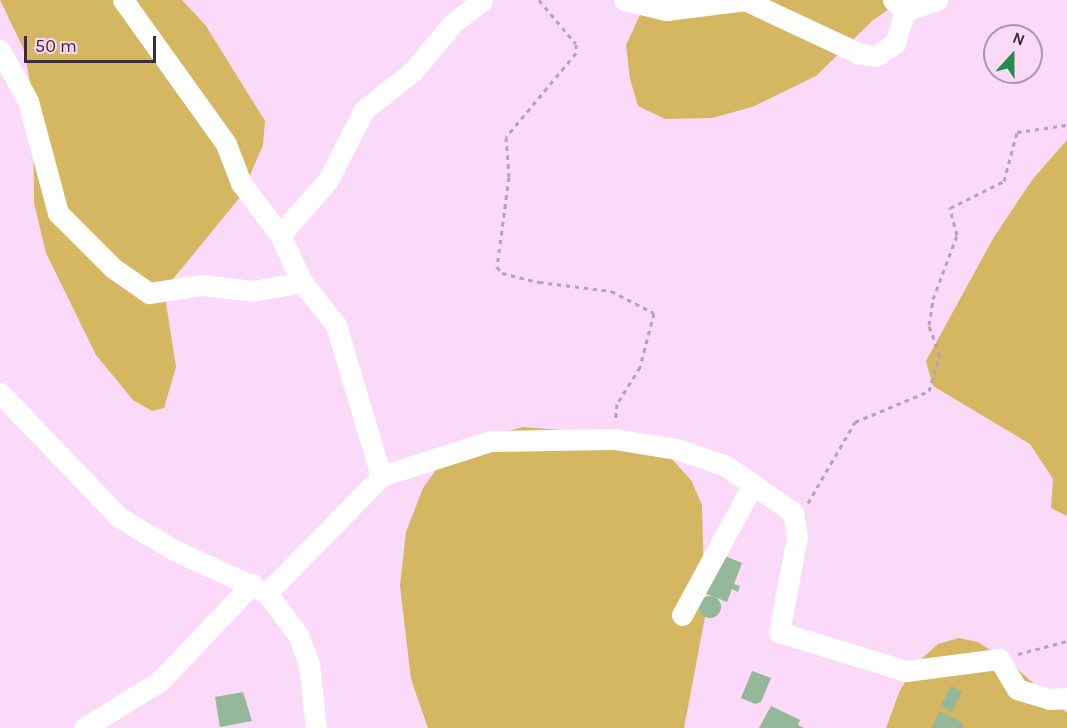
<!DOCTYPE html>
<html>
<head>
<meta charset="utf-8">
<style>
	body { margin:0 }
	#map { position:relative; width:1067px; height:728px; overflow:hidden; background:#fbd9f8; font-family:Karla,sans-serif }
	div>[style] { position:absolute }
	.green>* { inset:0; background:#d5b661 }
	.building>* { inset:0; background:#95b79a }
	.round { border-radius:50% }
	.path>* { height:3px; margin-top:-1.5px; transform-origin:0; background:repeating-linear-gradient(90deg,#ba9fb8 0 4.5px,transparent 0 9px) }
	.street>* { height:21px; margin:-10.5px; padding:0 10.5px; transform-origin:10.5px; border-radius:10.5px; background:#fff }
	span { translate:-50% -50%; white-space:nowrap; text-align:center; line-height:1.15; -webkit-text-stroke:5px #fbd9f8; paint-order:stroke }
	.north { position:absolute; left:983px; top:24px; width:60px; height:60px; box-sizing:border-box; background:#fbd9f8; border:2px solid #ae95ac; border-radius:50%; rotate:21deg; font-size:16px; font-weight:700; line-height:24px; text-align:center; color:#3b2e3a }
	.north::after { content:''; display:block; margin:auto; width:21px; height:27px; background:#248e45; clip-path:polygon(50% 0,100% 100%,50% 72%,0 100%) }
	.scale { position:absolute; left:24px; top:36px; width:132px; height:27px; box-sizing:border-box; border:3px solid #3b2e3a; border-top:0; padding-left:8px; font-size:18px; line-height:21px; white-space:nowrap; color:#3b2e3a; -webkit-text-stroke:4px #fbd9f8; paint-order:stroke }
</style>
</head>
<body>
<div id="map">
	<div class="green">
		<div style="clip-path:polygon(0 0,182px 0,206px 26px,265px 121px,263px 145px,241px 196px,164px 290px,176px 367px,164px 408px,152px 411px,133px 400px,96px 355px,46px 253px,34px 203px,33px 98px,24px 50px)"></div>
		<div style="clip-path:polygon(647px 0,902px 0,872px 21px,816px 76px,752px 107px,712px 118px,665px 119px,638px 106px,630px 79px,626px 45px)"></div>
		<div style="clip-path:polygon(1067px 140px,1067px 516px,1051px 508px,1053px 479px,1030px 444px,933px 386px,926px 361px,994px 237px,1032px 180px)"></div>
		<div style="clip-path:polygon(523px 427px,622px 435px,669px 456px,691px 480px,702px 505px,705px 617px,684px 728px,428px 728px,411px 679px,400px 586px,406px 532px,423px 488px,444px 459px,463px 443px)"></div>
		<div style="clip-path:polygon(959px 638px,978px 642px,1014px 666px,1067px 713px,1067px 728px,886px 728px,900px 690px,920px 660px,938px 644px)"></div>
	</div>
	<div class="building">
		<div style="clip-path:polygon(720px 554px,742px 563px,734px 584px,740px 586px,738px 592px,732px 589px,727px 602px,704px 593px)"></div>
		<div class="round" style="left:699px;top:596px;width:22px;height:22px"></div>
		<div style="clip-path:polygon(752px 671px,771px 678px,761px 702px,755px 704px,741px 698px)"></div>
		<div style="clip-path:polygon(951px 686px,962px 691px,952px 712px,941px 706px)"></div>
		<div style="clip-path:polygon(243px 692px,252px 721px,220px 727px,215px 697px)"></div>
		<div style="clip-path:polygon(771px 706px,800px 720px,798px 725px,804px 728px,759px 728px)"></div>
		<div style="clip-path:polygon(940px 711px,964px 724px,962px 728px,931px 728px)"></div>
	</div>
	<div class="path">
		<div style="left:539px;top:0;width:57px;rotate:49.9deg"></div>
		<div style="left:576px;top:44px;width:9px;rotate:90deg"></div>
		<div style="left:576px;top:53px;width:109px;rotate:129.8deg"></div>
		<div style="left:506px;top:137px;width:40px;rotate:85.7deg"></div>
		<div style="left:509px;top:177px;width:91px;rotate:97.6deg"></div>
		<div style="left:497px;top:267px;width:8px;rotate:50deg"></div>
		<div style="left:502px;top:273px;width:38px;rotate:14deg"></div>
		<div style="left:539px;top:282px;width:73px;rotate:7.1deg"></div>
		<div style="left:611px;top:291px;width:48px;rotate:27.1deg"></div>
		<div style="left:654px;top:313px;width:56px;rotate:104.5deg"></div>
		<div style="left:640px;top:367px;width:44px;rotate:121.9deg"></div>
		<div style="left:617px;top:404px;width:18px;rotate:96deg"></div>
		<div style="left:808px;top:503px;width:94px;rotate:-59.9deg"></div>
		<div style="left:855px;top:422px;width:80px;rotate:-22.7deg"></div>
		<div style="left:929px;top:391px;width:37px;rotate:-73deg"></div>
		<div style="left:940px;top:356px;width:33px;rotate:-110deg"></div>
		<div style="left:929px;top:325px;width:26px;rotate:-81deg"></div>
		<div style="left:933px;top:299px;width:68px;rotate:-69.4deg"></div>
		<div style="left:957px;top:235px;width:28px;rotate:-105deg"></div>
		<div style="left:950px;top:208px;width:60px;rotate:-26.6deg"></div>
		<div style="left:1004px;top:181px;width:51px;rotate:-75.1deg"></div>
		<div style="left:1017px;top:132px;width:50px;rotate:-8deg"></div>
		<div style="left:1018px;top:654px;width:51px;rotate:-14.9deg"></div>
	</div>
	<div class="street">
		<div style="left:123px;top:0;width:177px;rotate:54.4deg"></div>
		<div style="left:226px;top:144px;width:42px;rotate:69deg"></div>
		<div style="left:241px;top:183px;width:65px;rotate:53.1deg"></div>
		<div style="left:280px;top:235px;width:52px;rotate:64.9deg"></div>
		<div style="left:302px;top:282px;width:55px;rotate:51.7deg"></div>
		<div style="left:336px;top:325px;width:158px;rotate:73.4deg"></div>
		<div style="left:624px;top:0;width:43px;rotate:13.4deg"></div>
		<div style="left:666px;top:10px;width:83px;rotate:-7deg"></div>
		<div style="left:893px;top:0;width:16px;rotate:43deg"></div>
		<div style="left:905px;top:11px;width:34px;rotate:-19deg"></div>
		<div style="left:747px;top:1px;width:125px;rotate:25.1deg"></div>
		<div style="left:860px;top:54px;width:16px;rotate:7deg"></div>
		<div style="left:876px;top:56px;width:23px;rotate:-34deg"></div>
		<div style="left:895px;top:43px;width:34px;rotate:-73deg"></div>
		<div style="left:0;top:50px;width:58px;rotate:61.2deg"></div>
		<div style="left:28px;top:101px;width:116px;rotate:75deg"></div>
		<div style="left:58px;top:213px;width:78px;rotate:45deg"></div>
		<div style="left:113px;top:268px;width:44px;rotate:34.8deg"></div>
		<div style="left:149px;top:293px;width:55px;rotate:-8.4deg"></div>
		<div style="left:203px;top:285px;width:50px;rotate:6.8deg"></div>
		<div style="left:253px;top:291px;width:50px;rotate:-10.4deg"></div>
		<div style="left:280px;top:235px;width:73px;rotate:-48.9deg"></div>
		<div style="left:328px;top:180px;width:79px;rotate:-62.8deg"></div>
		<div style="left:364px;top:110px;width:63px;rotate:-38.5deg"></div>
		<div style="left:413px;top:71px;width:62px;rotate:-50.2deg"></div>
		<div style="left:453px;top:23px;width:37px;rotate:-38deg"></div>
		<div style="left:0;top:393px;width:172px;rotate:46.2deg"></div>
		<div style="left:119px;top:517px;width:64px;rotate:31deg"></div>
		<div style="left:174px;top:550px;width:102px;rotate:24.8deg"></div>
		<div style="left:267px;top:593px;width:52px;rotate:53.6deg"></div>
		<div style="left:298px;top:635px;width:31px;rotate:69deg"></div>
		<div style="left:309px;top:664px;width:64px;rotate:83.8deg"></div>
		<div style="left:267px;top:593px;width:163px;rotate:-45.7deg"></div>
		<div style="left:381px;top:476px;width:115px;rotate:-17.7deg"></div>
		<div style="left:491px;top:441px;width:123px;rotate:-0.9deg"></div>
		<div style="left:614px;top:439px;width:64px;rotate:9deg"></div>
		<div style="left:677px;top:449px;width:52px;rotate:19.1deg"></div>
		<div style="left:726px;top:466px;width:81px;rotate:34.5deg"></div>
		<div style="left:793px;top:512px;width:25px;rotate:81deg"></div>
		<div style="left:797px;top:537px;width:97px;rotate:100.7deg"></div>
		<div style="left:779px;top:632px;width:133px;rotate:17.1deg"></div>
		<div style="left:906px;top:671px;width:94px;rotate:-7.4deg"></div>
		<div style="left:999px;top:659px;width:35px;rotate:59deg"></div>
		<div style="left:1017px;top:689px;width:34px;rotate:17deg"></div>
		<div style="left:1050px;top:699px;width:17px;rotate:-3deg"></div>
		<div style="left:682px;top:615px;width:149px;rotate:-61.5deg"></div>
		<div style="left:84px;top:728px;width:89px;rotate:-31.7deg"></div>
		<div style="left:160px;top:681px;width:134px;rotate:-46.5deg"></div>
	</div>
	<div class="north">N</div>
	<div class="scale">50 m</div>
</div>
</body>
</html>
